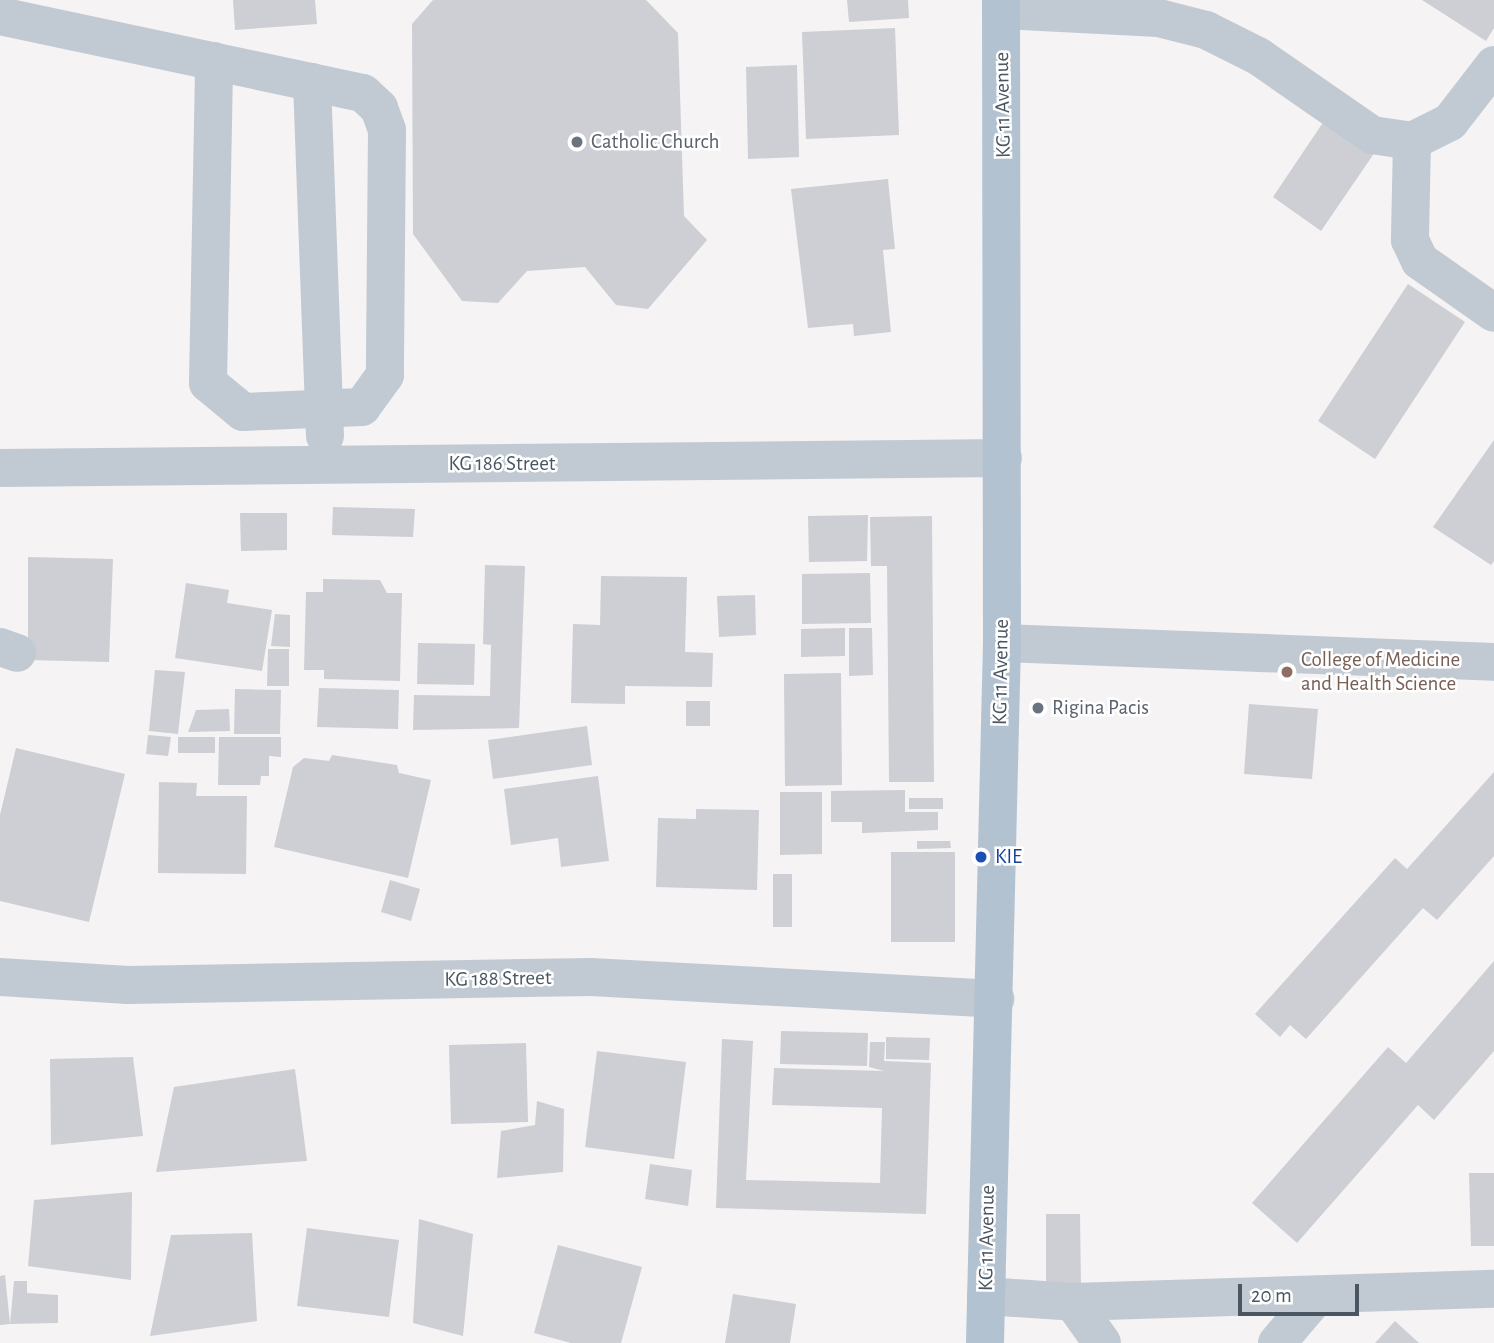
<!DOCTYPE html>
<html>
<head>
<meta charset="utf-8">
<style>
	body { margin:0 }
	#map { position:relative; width:1494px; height:1343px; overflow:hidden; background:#f5f3f3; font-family:"Alegreya Sans",sans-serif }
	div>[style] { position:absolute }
	.building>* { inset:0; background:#cdcfd5 }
	.minor>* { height:38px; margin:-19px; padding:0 19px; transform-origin:19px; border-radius:19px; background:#c1cad2 }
	.major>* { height:38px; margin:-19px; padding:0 19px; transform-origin:19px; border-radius:19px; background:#b3c2d1 }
	.dots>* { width:19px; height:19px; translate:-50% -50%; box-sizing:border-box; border:4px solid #fff; border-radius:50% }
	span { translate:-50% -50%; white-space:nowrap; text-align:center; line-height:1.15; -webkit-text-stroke:5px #fff; paint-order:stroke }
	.street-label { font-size:21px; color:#4a5661 }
	.worship-label { font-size:21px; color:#5b616d }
	.left { translate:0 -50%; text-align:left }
	.education-label { font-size:21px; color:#785e54 }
	.transit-label { font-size:21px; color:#164399 }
	.scale { position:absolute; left:1238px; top:1284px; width:121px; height:32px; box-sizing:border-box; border:4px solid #4a5661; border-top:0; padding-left:9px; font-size:21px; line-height:24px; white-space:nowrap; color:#4a5661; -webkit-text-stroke:5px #fff; paint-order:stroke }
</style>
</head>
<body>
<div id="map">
	<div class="building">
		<div style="clip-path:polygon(233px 0,315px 0,317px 24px,235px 30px)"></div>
		<div style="clip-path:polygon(433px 0,646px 0,678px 33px,684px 216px,707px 240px,648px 309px,616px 305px,585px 267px,527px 271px,498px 303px,462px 301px,413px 234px,412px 24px)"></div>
		<div style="clip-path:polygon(847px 0,908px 0,909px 18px,849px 22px)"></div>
		<div style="clip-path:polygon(1422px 0,1494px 0,1494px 28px,1486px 41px)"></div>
		<div style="clip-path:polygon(895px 28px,899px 135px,806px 139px,802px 32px)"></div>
		<div style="clip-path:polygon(797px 65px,799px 157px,748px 159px,746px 67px)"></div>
		<div style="clip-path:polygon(1326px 118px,1375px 152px,1321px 231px,1273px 197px)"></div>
		<div style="clip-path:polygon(888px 179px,895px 249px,883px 250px,891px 332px,854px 336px,853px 324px,808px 328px,791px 189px)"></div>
		<div style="clip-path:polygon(1408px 284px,1465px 322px,1375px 459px,1318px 421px)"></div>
		<div style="clip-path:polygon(1494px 440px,1494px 561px,1491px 565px,1433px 527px)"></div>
		<div style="clip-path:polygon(333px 507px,415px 509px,413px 537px,332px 535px)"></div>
		<div style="clip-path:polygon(240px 513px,287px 513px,287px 550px,241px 551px)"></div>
		<div style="clip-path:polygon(868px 515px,867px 561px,809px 562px,808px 516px)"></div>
		<div style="clip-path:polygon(932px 516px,934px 782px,889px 782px,887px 566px,871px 566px,870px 517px)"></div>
		<div style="clip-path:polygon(28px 557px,113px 559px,109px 662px,28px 660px)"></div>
		<div style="clip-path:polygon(485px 565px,525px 566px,519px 728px,413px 730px,414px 695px,490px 696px,491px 645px,483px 644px)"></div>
		<div style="clip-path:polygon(870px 573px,871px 623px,802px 624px,802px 574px)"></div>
		<div style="clip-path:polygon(601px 576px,687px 577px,685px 652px,713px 653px,712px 687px,625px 686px,625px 704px,571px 703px,573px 624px,600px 625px)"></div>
		<div style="clip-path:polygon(323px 579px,380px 580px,387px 593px,402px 593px,400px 681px,324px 679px,324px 670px,304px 670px,306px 592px,323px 592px)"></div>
		<div style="clip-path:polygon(186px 583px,229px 590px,227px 603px,272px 610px,262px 671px,175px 658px)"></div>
		<div style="clip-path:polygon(755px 595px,756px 635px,719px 637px,717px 596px)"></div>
		<div style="clip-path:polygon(275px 614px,290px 615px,290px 647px,271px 646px)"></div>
		<div style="clip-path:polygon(845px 628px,845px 656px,801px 657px,801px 629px)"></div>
		<div style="clip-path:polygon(849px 628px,872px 628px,873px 675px,849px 676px)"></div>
		<div style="clip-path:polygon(418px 643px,475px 644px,474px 685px,417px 684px)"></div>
		<div style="clip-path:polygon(268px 649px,289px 649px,289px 686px,267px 686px)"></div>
		<div style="clip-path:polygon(155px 670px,185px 672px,178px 734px,149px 731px)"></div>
		<div style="clip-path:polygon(841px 673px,842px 785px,785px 786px,784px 674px)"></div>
		<div style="clip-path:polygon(319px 688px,399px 690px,398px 729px,317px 727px)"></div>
		<div style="clip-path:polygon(235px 689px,281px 690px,280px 734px,234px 734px)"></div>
		<div style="clip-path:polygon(686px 701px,710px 701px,710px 726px,686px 726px)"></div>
		<div style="clip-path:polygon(1249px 704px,1318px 709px,1312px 779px,1244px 774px)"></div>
		<div style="clip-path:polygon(229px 709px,230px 731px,188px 732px,196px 710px)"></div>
		<div style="clip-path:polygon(587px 726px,592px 765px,493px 779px,488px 740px)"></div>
		<div style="clip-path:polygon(148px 735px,171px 737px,168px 756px,146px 754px)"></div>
		<div style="clip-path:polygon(178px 737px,215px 737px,215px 753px,178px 753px)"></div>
		<div style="clip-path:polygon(219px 737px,281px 737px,281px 757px,269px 756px,269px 776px,261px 776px,260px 785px,218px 785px)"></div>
		<div style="clip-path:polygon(16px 748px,125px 774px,89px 922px,0 901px,0 815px)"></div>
		<div style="clip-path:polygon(332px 755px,397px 765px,399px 773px,431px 780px,408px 878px,274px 847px,293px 767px,304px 758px,329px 761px)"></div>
		<div style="clip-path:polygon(1494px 772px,1494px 856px,1437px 920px,1423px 908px,1306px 1039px,1290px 1025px,1280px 1037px,1255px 1014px,1395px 858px,1407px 869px)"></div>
		<div style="clip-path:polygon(598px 776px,609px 861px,561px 867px,558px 838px,511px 845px,504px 789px)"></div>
		<div style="clip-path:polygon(159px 782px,197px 783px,196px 796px,247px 796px,246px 874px,158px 873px)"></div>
		<div style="clip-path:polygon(905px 790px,905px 812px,938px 812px,938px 830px,862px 833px,862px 822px,831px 822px,831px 791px)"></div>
		<div style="clip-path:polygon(780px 792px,822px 792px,822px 854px,780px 855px)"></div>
		<div style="clip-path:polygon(909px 798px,943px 798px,943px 809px,909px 809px)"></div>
		<div style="clip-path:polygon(696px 809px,759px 810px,757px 890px,656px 887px,658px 818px,696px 819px)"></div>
		<div style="clip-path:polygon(917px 841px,950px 841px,951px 848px,917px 849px)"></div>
		<div style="clip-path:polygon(891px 852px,955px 852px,955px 942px,891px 942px)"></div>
		<div style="clip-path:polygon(773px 874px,792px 874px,792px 927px,773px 927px)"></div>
		<div style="clip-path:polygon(390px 880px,420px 889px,411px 921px,381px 912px)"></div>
		<div style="clip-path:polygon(1494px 961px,1494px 1051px,1434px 1120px,1418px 1105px,1297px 1243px,1252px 1203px,1388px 1047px,1406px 1063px)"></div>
		<div style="clip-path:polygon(781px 1031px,868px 1033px,867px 1066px,780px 1064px)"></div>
		<div style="clip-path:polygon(886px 1037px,930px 1038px,929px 1060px,886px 1059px)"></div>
		<div style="clip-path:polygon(722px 1039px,753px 1041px,746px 1180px,880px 1183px,882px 1108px,772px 1105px,774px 1068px,884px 1071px,869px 1067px,870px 1042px,885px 1042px,884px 1061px,931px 1063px,926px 1214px,716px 1208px)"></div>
		<div style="clip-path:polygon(526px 1043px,528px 1122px,451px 1124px,449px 1045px)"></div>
		<div style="clip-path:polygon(597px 1051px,686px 1062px,674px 1159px,585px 1147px)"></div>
		<div style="clip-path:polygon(133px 1057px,143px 1136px,51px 1145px,50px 1059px)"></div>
		<div style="clip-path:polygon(295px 1069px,307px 1161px,156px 1172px,174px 1087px)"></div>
		<div style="clip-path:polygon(537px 1101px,564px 1109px,563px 1172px,497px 1178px,501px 1131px,535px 1125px)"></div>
		<div style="clip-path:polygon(650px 1164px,692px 1170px,688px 1206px,645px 1199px)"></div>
		<div style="clip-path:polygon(1469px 1173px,1494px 1173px,1494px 1246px,1471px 1246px)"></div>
		<div style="clip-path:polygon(132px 1192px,131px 1280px,28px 1266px,34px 1200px)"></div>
		<div style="clip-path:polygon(1046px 1214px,1080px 1214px,1081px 1288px,1046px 1288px)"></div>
		<div style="clip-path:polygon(419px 1219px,473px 1234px,463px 1336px,413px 1323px)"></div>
		<div style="clip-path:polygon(307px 1228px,399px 1240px,389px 1317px,297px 1306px)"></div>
		<div style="clip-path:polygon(252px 1233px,257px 1321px,150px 1336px,171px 1235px)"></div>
		<div style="clip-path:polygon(558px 1245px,642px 1267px,621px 1343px,571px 1343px,534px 1333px)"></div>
		<div style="clip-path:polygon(5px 1275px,10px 1324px,0 1325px,0 1276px)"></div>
		<div style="clip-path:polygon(14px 1281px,27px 1281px,27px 1293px,58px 1295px,58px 1323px,10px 1324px)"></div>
		<div style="clip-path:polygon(733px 1294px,796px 1304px,790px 1343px,725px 1343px)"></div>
		<div style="clip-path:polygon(1395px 1321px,1419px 1343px,1375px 1343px)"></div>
	</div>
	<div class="minor">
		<div style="left:1001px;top:10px;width:158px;rotate:2.9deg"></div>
		<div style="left:1159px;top:18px;width:49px;rotate:14.3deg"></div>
		<div style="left:1206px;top:30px;width:58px;rotate:26.6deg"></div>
		<div style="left:1258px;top:56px;width:139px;rotate:34.7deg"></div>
		<div style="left:1372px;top:135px;width:40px;rotate:8.5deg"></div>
		<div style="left:1412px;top:141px;width:42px;rotate:-26.6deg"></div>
		<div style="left:1450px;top:122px;width:72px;rotate:-52.3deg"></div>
		<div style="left:0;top:16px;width:371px;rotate:12deg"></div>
		<div style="left:363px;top:93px;width:22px;rotate:43deg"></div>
		<div style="left:379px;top:108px;width:23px;rotate:70deg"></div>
		<div style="left:387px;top:130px;width:245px;rotate:90.5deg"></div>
		<div style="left:385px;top:375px;width:39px;rotate:126deg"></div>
		<div style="left:362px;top:407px;width:119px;rotate:177.6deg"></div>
		<div style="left:243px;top:412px;width:45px;rotate:-140.4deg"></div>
		<div style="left:208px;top:383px;width:322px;rotate:-88.9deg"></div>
		<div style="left:312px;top:82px;width:354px;rotate:87.9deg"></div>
		<div style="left:1412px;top:141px;width:99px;rotate:91.2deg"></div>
		<div style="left:1410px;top:240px;width:23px;rotate:65deg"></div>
		<div style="left:1420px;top:261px;width:90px;rotate:35.1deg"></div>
		<div style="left:0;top:468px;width:1003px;rotate:-0.57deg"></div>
		<div style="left:1002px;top:643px;width:492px;rotate:2.2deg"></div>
		<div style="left:0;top:647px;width:18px;rotate:19deg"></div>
		<div style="left:0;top:977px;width:128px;rotate:3.6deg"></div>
		<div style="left:128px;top:985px;width:463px;rotate:-1deg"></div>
		<div style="left:591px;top:977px;width:405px;rotate:3.1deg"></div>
		<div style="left:986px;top:1296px;width:87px;rotate:3.9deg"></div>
		<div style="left:1073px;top:1302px;width:421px;rotate:-1.8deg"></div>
		<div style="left:1073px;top:1302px;width:50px;rotate:54.7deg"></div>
		<div style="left:1277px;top:1343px;width:60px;rotate:-49.7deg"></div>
	</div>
	<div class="major">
		<div style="left:985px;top:1343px;width:700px;rotate:-88.61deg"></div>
		<div style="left:1002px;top:643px;width:643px;rotate:-90.09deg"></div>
	</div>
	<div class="dots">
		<div style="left:577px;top:142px;background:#6b7280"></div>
		<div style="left:1287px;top:672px;background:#8d6e63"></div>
		<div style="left:1038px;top:708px;background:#6b7280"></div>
		<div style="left:981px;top:857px;background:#1a4fb4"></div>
	</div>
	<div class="street-label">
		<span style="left:1003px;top:105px;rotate:-91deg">KG 11 Avenue</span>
		<span style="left:502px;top:464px">KG 186 Street</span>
		<span style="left:1001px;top:672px;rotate:-89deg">KG 11 Avenue</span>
		<span style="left:498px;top:979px;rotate:-1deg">KG 188 Street</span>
		<span style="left:987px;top:1238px;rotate:-89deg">KG 11 Avenue</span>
	</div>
	<div class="worship-label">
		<span class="left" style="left:591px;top:142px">Catholic Church</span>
		<span class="left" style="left:1052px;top:708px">Rigina Pacis</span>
	</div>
	<div class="education-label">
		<span class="left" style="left:1301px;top:672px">College of Medicine<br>and Health Science</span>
	</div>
	<div class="transit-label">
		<span class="left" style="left:995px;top:857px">KIE</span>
	</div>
	<div class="scale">20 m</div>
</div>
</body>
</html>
